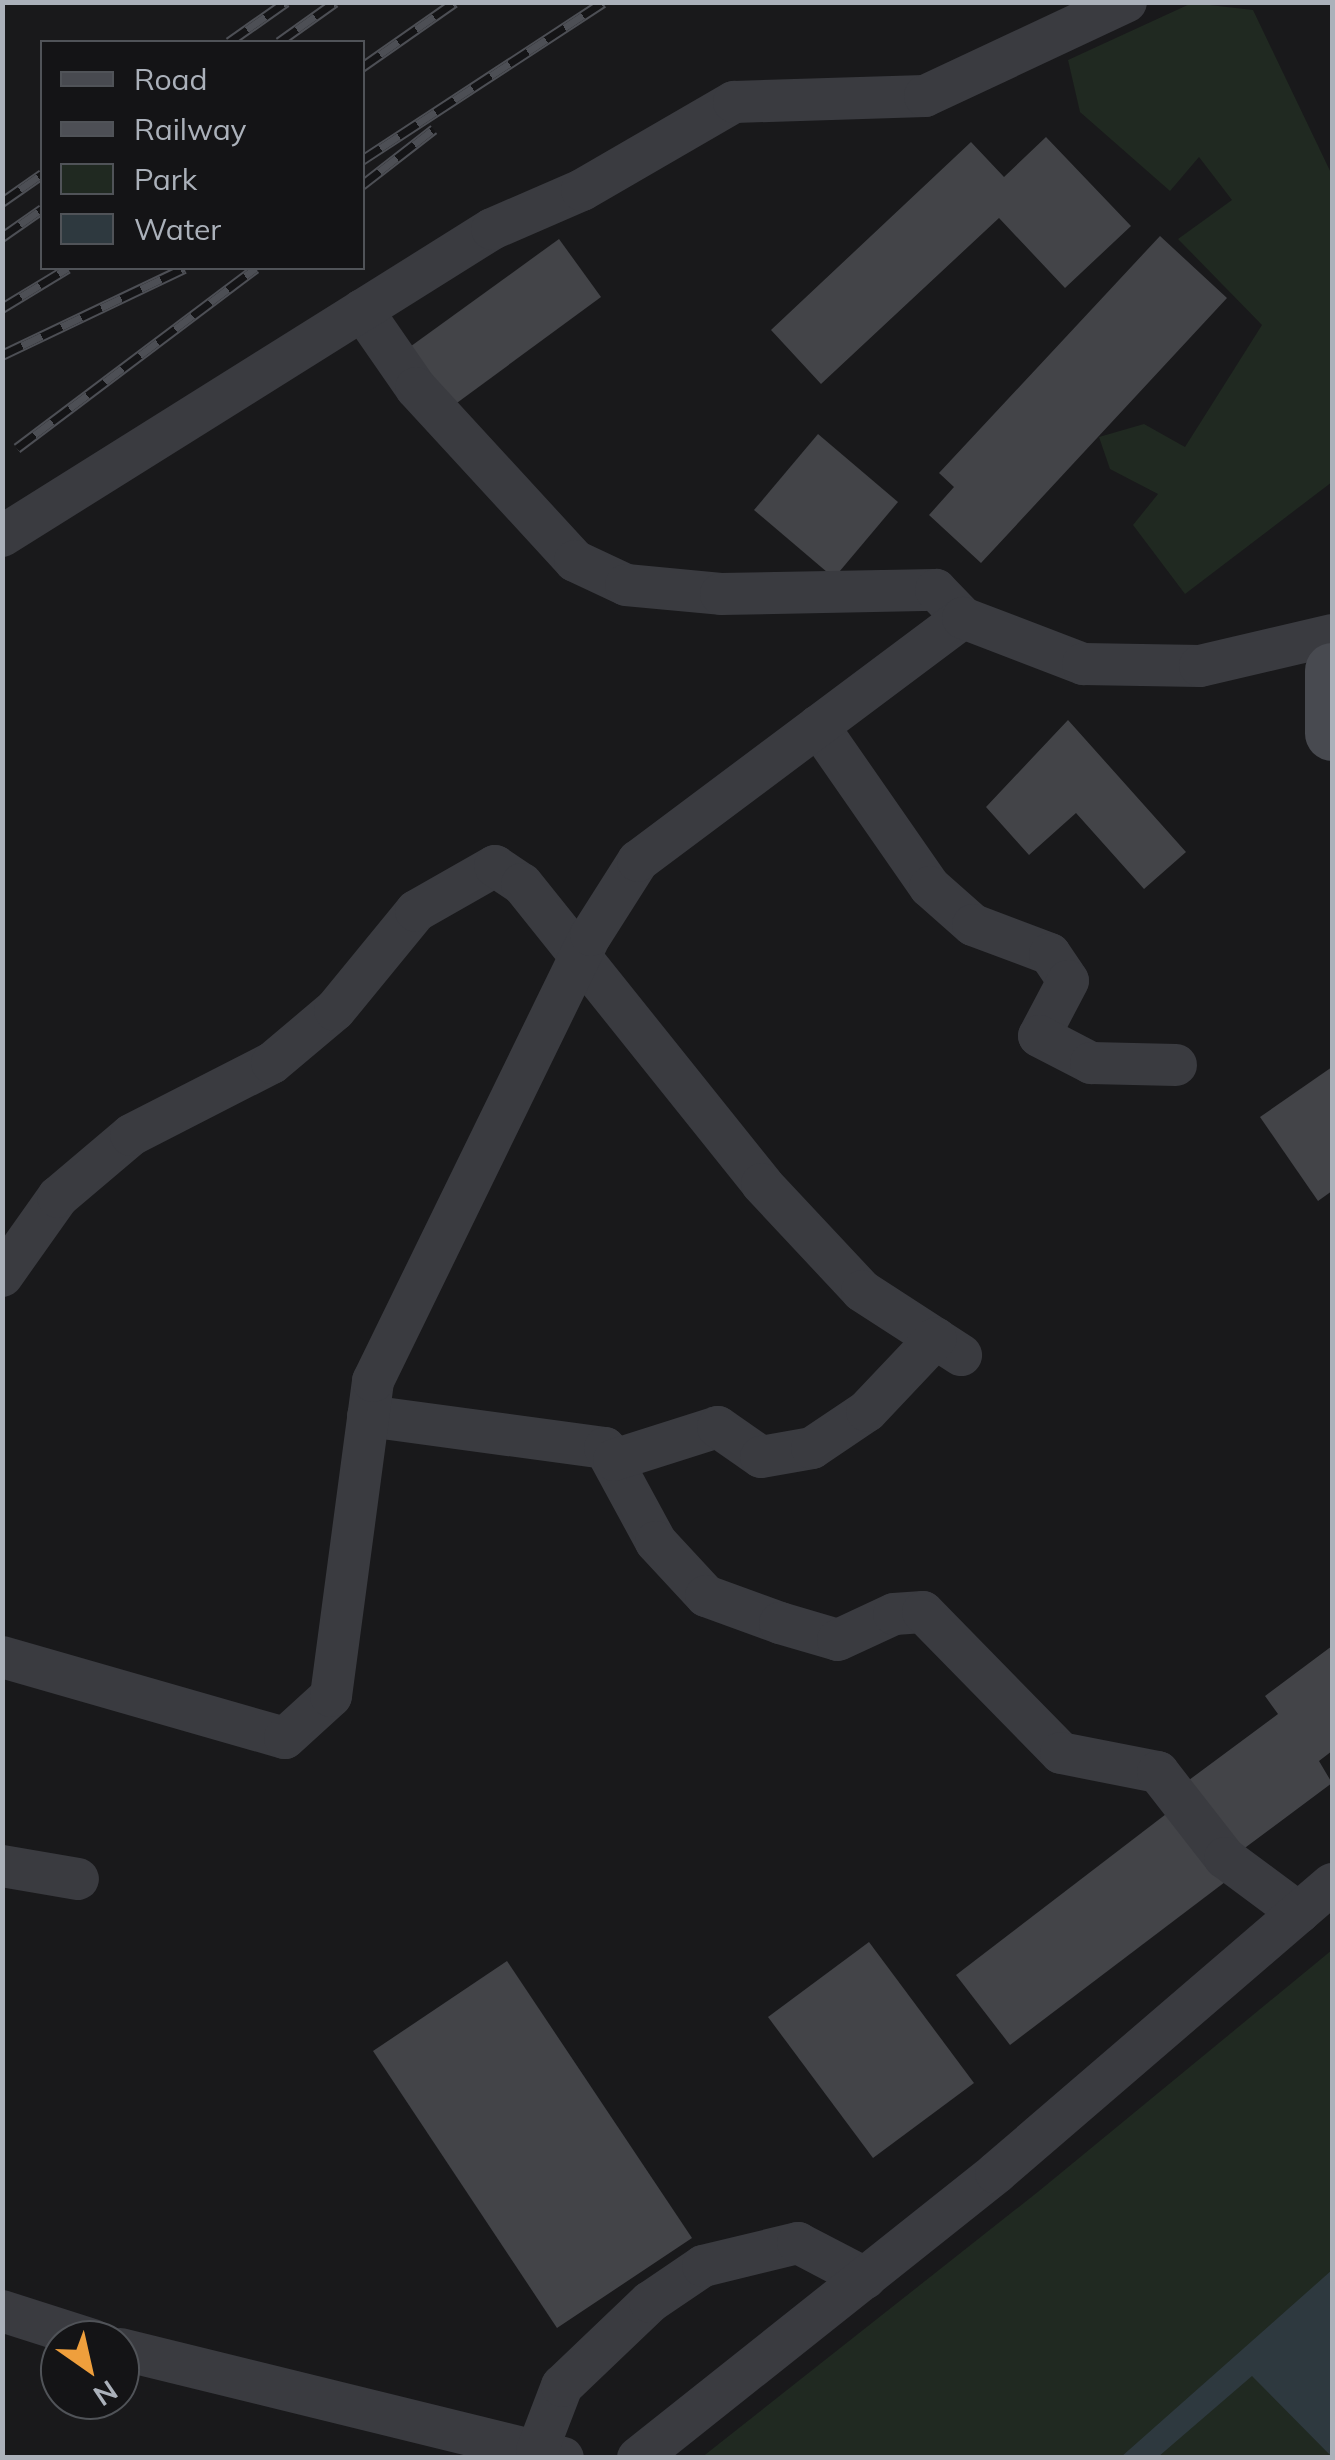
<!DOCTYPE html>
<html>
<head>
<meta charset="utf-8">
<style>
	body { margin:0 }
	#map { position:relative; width:1335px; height:2460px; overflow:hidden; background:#19191b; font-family:Mulish,sans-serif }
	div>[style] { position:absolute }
	.green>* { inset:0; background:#202921 }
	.water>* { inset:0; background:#2e393f }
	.building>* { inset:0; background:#434448 }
	.minor>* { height:42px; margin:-21px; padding:0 21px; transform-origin:21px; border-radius:21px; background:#3a3b40 }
	.secondary>* { height:55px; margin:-27.5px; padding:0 27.5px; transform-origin:27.5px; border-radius:27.5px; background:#484a50 }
	.rail>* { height:11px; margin-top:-5.5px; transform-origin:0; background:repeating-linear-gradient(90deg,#141416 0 22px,#4d4f55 0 44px); box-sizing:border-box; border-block:2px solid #4d4f55 }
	span { translate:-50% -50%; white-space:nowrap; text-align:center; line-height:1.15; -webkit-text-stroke:8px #141416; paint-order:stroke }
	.frame { position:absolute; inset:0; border:5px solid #abb1ba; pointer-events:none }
	.legend { position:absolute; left:40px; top:40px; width:325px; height:230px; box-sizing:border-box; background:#141416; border:2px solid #505358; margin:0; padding:12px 18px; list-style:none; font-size:30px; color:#abb1ba }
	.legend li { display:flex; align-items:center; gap:20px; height:50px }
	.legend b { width:50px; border:2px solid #505358 }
	.north { position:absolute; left:40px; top:2320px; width:100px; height:100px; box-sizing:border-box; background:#141416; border:2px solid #505358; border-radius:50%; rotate:146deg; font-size:28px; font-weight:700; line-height:40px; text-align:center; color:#abb1ba }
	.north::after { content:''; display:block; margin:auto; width:35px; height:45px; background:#ef9f3c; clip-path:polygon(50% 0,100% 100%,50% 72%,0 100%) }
</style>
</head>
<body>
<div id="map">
	<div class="green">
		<div style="clip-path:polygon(1192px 3px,1253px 10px,1332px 175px,1332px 482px,1185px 594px,1133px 525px,1158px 494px,1110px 469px,1099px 437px,1144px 424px,1185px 447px,1262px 325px,1178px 239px,1232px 200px,1199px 157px,1170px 191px,1080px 112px,1068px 60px)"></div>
		<div style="clip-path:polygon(1332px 1950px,1332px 2457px,701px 2458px,1039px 2191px)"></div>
	</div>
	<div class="water">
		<div style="clip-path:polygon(1332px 2270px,1332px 2457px,1252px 2376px,1158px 2457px,1121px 2457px)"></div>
	</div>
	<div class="building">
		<div style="clip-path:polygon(1046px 137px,1131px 226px,1065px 288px,999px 218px,821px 384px,771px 330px,971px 142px,1004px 177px)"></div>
		<div style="clip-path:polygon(1160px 236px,1227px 298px,981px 563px,929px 515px,954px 487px,939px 473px)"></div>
		<div style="clip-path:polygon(559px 239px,601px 297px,450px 408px,407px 349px)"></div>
		<div style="clip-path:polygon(818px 434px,898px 502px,834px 578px,754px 510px)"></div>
		<div style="clip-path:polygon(1068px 720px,1186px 852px,1144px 889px,1076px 813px,1029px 855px,986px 807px)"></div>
		<div style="clip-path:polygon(1332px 1067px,1332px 1191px,1318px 1201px,1260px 1117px)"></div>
		<div style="clip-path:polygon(1332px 1646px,1332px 1751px,1319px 1761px,1332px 1783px,1238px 1853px,1185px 1783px,1278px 1714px,1265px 1696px)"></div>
		<div style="clip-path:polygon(1170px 1811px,1225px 1882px,1010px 2045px,956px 1975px)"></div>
		<div style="clip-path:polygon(869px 1942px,974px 2083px,873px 2158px,768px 2017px)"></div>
		<div style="clip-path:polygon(507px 1961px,692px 2238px,557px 2328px,373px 2051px)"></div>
	</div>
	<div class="minor">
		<div style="left:362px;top:310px;width:95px;rotate:55.3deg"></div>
		<div style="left:416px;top:388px;width:235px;rotate:47.4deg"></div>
		<div style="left:575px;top:561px;width:56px;rotate:25.2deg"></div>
		<div style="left:626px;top:585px;width:95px;rotate:5.4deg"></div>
		<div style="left:721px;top:594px;width:215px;rotate:-1.1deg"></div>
		<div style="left:936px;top:590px;width:39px;rotate:46deg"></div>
		<div style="left:2px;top:536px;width:578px;rotate:-32.07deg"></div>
		<div style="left:492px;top:229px;width:98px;rotate:-23.4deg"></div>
		<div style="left:582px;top:190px;width:176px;rotate:-30.1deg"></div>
		<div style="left:734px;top:102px;width:191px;rotate:-1.8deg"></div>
		<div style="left:925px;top:96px;width:222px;rotate:-25.1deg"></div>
		<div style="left:818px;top:726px;width:196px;rotate:55.2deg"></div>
		<div style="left:930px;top:887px;width:57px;rotate:41.5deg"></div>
		<div style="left:973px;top:925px;width:82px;rotate:20.6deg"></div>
		<div style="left:1050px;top:954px;width:32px;rotate:56deg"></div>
		<div style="left:1068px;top:981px;width:62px;rotate:117.8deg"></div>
		<div style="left:1039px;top:1036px;width:59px;rotate:27.4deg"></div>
		<div style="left:1091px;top:1063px;width:85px;rotate:1.3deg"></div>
		<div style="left:2px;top:1276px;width:97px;rotate:-54.7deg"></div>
		<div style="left:58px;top:1197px;width:96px;rotate:-40.3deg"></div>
		<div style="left:131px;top:1135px;width:158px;rotate:-27.1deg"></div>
		<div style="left:272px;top:1063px;width:82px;rotate:-40.1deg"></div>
		<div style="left:335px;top:1010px;width:128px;rotate:-50.7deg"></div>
		<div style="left:416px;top:911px;width:91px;rotate:-29.7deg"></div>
		<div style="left:495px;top:866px;width:32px;rotate:34deg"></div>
		<div style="left:522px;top:884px;width:384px;rotate:51.3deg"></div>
		<div style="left:762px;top:1184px;width:146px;rotate:46.9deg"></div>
		<div style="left:862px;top:1291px;width:118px;rotate:32.9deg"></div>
		<div style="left:368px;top:1416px;width:239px;rotate:7.7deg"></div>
		<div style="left:605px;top:1448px;width:107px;rotate:61.5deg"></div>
		<div style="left:656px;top:1542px;width:74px;rotate:47.2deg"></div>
		<div style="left:706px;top:1596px;width:79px;rotate:20deg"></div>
		<div style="left:780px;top:1623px;width:60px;rotate:16.3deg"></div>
		<div style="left:838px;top:1640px;width:62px;rotate:-24.9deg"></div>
		<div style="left:894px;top:1614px;width:29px;rotate:-4deg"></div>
		<div style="left:923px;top:1612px;width:197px;rotate:45.6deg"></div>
		<div style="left:1061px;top:1753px;width:99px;rotate:11.1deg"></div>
		<div style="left:1158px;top:1772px;width:109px;rotate:52.1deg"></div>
		<div style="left:1225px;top:1858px;width:92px;rotate:36.6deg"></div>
		<div style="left:614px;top:1460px;width:109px;rotate:-17.6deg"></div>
		<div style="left:718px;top:1427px;width:52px;rotate:34.9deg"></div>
		<div style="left:761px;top:1457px;width:52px;rotate:-10deg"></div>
		<div style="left:812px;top:1448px;width:66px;rotate:-33.9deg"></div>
		<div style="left:867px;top:1411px;width:100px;rotate:-46.6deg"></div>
		<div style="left:2px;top:1657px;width:294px;rotate:16deg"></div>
		<div style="left:285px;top:1738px;width:62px;rotate:-42.4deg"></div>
		<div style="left:331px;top:1696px;width:318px;rotate:-82.4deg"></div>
		<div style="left:373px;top:1381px;width:496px;rotate:-64deg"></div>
		<div style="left:591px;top:935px;width:88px;rotate:-57.6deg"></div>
		<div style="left:638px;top:861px;width:406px;rotate:-36.8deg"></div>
		<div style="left:963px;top:618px;width:129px;rotate:21deg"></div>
		<div style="left:1083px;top:664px;width:117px;rotate:1deg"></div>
		<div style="left:1200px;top:666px;width:136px;rotate:-13.2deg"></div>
		<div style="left:2px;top:1866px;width:77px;rotate:9.7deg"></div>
		<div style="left:2px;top:2311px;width:96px;rotate:17.7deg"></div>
		<div style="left:120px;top:2349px;width:456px;rotate:13.8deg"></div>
		<div style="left:537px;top:2451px;width:70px;rotate:-69deg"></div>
		<div style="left:562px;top:2386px;width:122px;rotate:-43.7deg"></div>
		<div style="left:650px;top:2302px;width:64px;rotate:-34.2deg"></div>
		<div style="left:703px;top:2266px;width:98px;rotate:-13.6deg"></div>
		<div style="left:798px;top:2243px;width:76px;rotate:27.6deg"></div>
		<div style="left:638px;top:2458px;width:458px;rotate:-38.5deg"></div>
		<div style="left:996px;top:2173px;width:443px;rotate:-40.7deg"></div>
	</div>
	<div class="secondary">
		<div style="left:1332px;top:670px;width:63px;rotate:90deg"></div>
	</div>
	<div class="rail">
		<div style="left:229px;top:42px;width:70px;rotate:-35.1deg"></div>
		<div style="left:279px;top:42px;width:69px;rotate:-35.5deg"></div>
		<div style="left:362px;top:67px;width:113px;rotate:-35deg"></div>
		<div style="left:362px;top:160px;width:288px;rotate:-33.2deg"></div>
		<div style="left:362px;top:185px;width:91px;rotate:-37.9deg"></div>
		<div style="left:2px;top:202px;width:49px;rotate:-35deg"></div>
		<div style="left:2px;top:237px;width:49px;rotate:-35deg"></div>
		<div style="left:2px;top:308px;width:77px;rotate:-31.2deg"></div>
		<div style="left:2px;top:355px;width:202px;rotate:-25.5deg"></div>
		<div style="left:17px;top:448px;width:299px;rotate:-37deg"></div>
	</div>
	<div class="frame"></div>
	<ul class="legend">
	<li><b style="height:12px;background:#484a50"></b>Road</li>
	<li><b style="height:12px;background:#4d4f55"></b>Railway</li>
	<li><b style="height:28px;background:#202921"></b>Park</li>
	<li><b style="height:28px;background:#2e393f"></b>Water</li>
	</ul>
	<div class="north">N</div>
</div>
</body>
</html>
